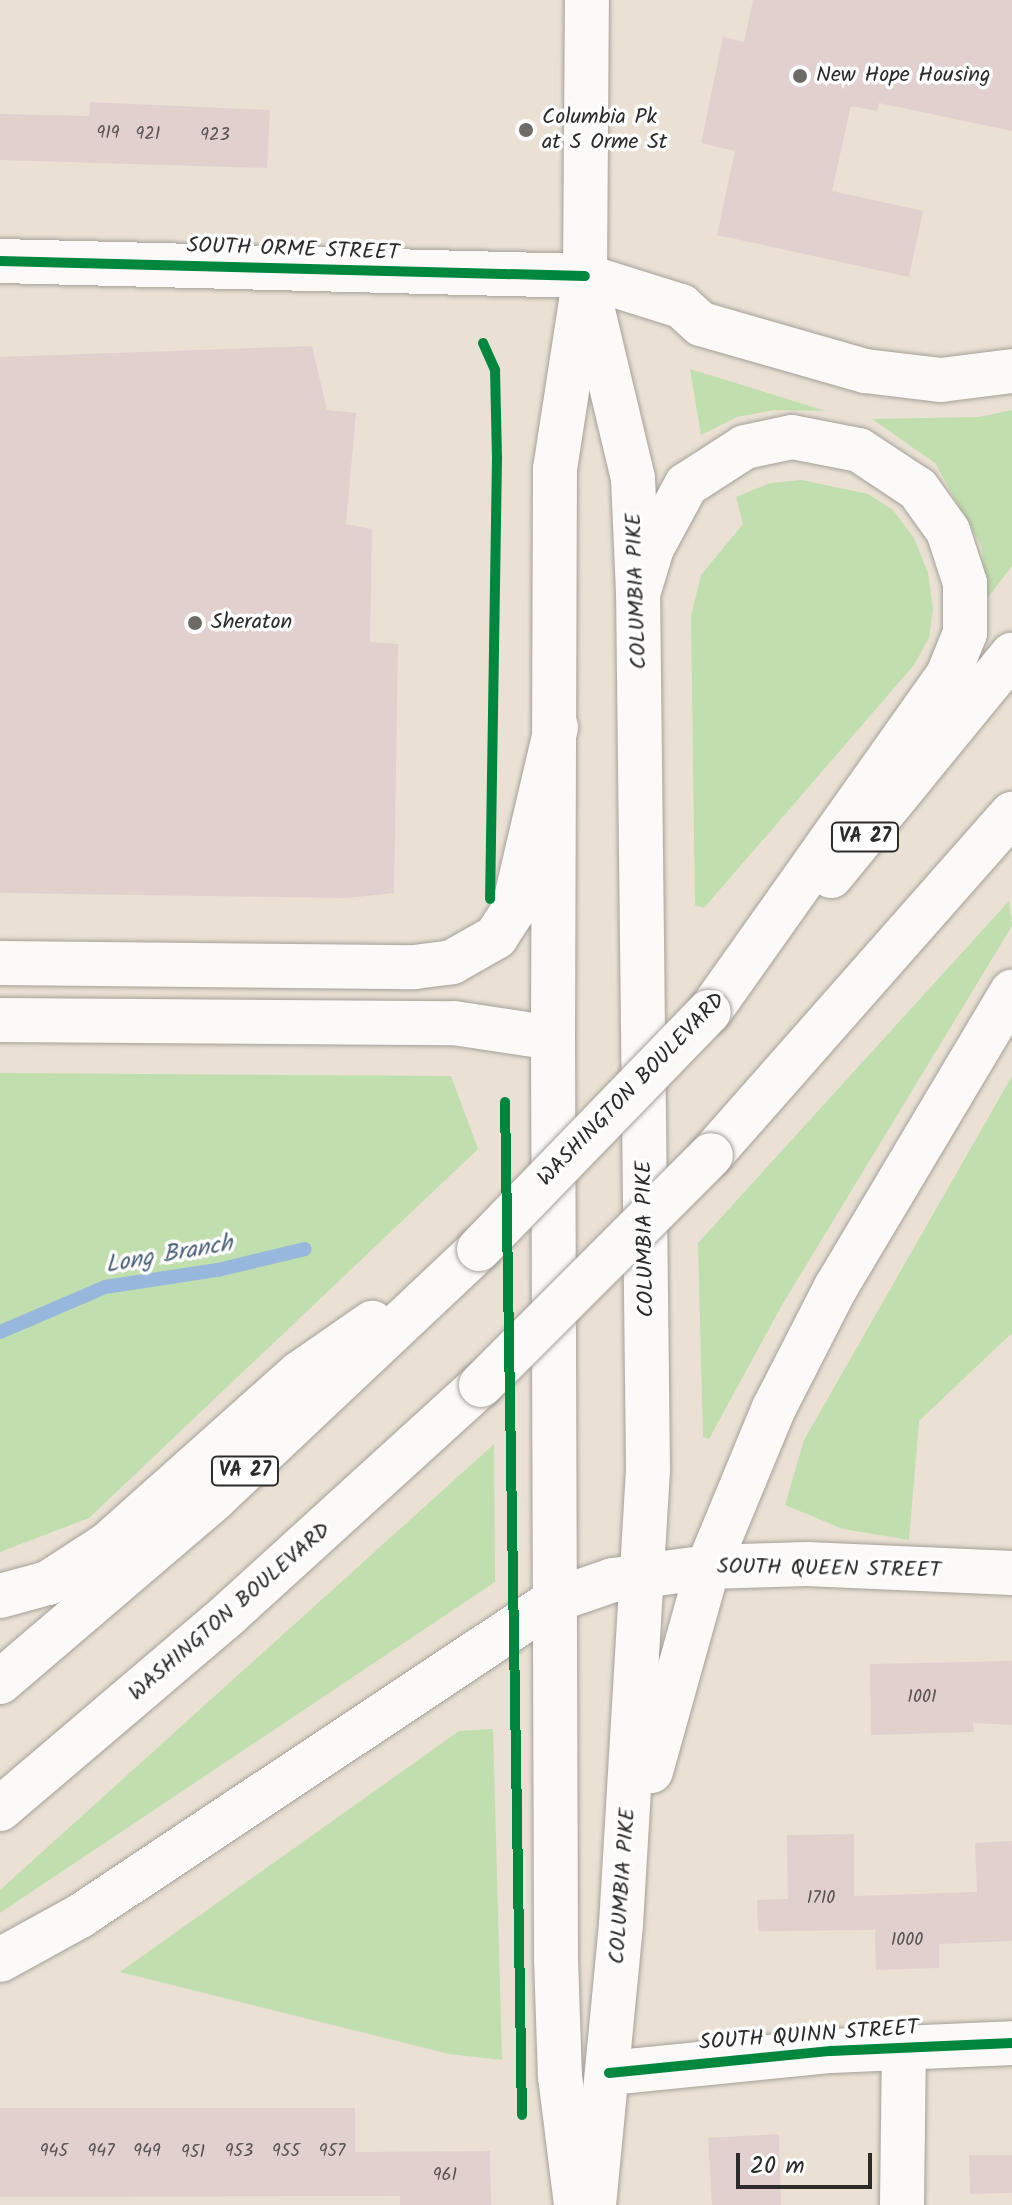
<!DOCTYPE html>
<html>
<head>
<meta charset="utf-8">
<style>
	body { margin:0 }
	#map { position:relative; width:1012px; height:2205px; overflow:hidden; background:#eae1d4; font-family:Kalam,sans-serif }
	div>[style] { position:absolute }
	.green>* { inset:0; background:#c1deaf }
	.stream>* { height:14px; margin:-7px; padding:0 7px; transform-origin:7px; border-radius:7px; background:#97b8dc }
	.building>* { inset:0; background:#e1d0ce }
	.roads { filter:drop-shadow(0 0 2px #a5a099) drop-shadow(0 0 2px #a5a099) }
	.minor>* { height:44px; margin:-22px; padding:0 22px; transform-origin:22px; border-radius:22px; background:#fcfaf9 }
	.tertiary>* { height:44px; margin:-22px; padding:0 22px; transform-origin:22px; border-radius:22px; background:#fcfaf9 }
	.secondary>* { height:44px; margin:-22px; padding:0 22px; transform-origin:22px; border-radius:22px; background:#fcfaf9 }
	.primary>* { height:44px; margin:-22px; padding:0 22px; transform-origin:22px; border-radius:22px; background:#fcfaf9 }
	.motorway>* { height:44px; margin:-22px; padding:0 22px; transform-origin:22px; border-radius:22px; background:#fcfaf9 }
	.bridges { filter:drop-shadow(0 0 2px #a5a099) drop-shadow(0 0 2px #a5a099) }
	.motorway-bridge>* { height:44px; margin:-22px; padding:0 22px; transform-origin:22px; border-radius:22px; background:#fcfaf9 }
	.cycleway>* { height:10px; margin:-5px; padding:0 5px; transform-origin:5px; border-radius:5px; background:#00873e }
	.dots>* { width:22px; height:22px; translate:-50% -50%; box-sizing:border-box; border:4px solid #fff; border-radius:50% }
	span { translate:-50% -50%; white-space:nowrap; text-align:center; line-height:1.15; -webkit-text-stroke:7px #fff; paint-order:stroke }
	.number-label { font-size:18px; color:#585454 }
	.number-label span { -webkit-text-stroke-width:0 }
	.shield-label span { padding:2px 6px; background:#fff; border:2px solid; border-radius:6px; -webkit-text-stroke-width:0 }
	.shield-label { font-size:20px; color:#2b2b2b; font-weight:700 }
	.poi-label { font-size:22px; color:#2b2b2b }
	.left { translate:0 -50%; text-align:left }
	.street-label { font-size:22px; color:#2b2b2b }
	.water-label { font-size:24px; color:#485d73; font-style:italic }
	.scale { position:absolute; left:736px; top:2153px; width:136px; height:36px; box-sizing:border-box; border:4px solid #2b2b2b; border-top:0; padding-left:10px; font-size:24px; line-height:28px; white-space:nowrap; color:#2b2b2b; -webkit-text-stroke:6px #fff; paint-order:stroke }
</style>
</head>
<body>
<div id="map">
	<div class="green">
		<div style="clip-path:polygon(690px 369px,826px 411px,774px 410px,737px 417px,701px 435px)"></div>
		<div style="clip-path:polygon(1012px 410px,1012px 566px,986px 600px,982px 547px,935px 463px,872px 419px,979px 417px)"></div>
		<div style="clip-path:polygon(802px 480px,868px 494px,893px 510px,914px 538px,928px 573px,933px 609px,929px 638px,914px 665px,704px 908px,695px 905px,691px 616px,701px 575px,743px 524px,736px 497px,770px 483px)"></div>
		<div style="clip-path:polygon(1009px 901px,1012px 926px,782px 1305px,709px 1439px,703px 1437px,698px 1243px)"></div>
		<div style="clip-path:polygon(0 1073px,451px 1076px,478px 1149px,89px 1518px,0 1552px)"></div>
		<div style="clip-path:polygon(1012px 1076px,1012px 1333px,919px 1421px,909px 1540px,843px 1529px,785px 1505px,804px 1440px)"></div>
		<div style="clip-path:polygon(494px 1444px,495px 1582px,0 1913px,0 1890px)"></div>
		<div style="clip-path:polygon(493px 1729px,502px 2060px,449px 2054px,120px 1972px,459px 1731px)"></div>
	</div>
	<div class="stream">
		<div style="left:0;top:1332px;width:114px;rotate:-23.2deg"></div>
		<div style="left:105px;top:1287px;width:114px;rotate:-8.6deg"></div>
		<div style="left:218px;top:1270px;width:89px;rotate:-13.6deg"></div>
	</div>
	<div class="building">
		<div style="clip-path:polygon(753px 0,1012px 0,1012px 131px,879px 103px,877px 111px,851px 106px,832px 191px,923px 211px,909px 277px,717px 235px,735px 151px,701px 143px,723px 37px,744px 42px)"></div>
		<div style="clip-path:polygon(90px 102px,270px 110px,267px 168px,0 160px,0 114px,89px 116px)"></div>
		<div style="clip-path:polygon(312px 346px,327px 410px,356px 413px,346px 524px,372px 529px,370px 642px,398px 644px,394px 893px,347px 898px,0 893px,0 357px)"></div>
		<div style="clip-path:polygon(1012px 1661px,1012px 1725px,973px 1723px,974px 1732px,871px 1735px,870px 1664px)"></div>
		<div style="clip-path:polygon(854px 1834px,854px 1896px,977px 1892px,975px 1843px,1012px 1841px,1012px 1941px,939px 1944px,939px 1968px,876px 1970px,875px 1930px,758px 1931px,757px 1900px,788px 1899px,787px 1835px)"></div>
		<div style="clip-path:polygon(0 2108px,355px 2108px,355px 2152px,490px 2151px,491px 2205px,400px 2205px,400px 2196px,0 2197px)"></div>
		<div style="clip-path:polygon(779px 2134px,781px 2205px,712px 2205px,708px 2138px)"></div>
		<div style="clip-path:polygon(969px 2155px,1012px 2155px,1012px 2193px,970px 2194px)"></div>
	</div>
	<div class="roads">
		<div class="minor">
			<div style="left:708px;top:1567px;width:99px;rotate:-1.7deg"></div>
			<div style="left:807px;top:1564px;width:205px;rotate:2.5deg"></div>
			<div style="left:609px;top:2073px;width:223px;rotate:-5.7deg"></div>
			<div style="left:831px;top:2051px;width:181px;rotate:-2.5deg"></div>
			<div style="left:902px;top:2205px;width:157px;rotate:-89.3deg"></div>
		</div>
		<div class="tertiary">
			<div style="left:0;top:261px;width:585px;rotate:1.47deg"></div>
		</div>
		<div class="secondary">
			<div style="left:590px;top:298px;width:185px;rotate:76.6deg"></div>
			<div style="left:633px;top:478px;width:114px;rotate:87.5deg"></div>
			<div style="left:553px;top:1038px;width:569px;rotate:-89.8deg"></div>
			<div style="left:555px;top:469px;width:195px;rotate:-81.2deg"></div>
			<div style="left:585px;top:276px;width:276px;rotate:-89.6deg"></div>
		</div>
		<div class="primary">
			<div style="left:553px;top:1038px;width:920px;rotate:89.81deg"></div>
			<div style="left:556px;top:1958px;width:118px;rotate:88.1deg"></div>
			<div style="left:560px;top:2076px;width:130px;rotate:82.9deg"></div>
			<div style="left:555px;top:1600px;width:61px;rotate:-19deg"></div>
			<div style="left:613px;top:1580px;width:96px;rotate:-7.8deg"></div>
			<div style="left:708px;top:1567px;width:212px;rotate:105.6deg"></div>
			<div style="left:594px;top:2205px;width:282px;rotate:-84.5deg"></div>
			<div style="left:621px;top:1924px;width:456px;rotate:-86.6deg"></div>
			<div style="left:648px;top:1469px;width:875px;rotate:-90.65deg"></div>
		</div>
		<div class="motorway">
			<div style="left:585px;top:276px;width:101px;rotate:17.4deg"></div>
			<div style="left:681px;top:306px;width:27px;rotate:42deg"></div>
			<div style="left:701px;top:324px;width:171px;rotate:16deg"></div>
			<div style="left:865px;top:371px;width:77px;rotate:6.8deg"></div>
			<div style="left:941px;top:380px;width:72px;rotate:-7.2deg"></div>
			<div style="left:638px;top:594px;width:48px;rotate:-73.1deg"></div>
			<div style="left:652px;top:548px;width:72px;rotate:-61.6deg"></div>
			<div style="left:686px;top:485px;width:70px;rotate:-32.8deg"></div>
			<div style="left:745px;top:447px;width:48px;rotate:-12deg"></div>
			<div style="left:792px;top:437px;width:68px;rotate:11deg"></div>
			<div style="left:859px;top:450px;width:71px;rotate:33.5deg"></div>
			<div style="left:918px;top:489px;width:52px;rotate:54.5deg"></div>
			<div style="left:948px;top:531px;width:55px;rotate:71.9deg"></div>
			<div style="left:965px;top:583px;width:50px;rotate:90deg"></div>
			<div style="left:965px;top:633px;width:45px;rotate:112deg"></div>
			<div style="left:948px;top:675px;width:413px;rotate:125.3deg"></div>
			<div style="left:831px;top:876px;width:286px;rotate:-50.7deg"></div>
			<div style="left:0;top:963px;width:414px;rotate:0.6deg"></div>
			<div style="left:414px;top:967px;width:38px;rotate:-7deg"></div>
			<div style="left:452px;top:962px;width:51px;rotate:-29.6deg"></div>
			<div style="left:496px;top:937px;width:31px;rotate:-57deg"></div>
			<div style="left:513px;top:911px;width:189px;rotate:-76.8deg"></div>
			<div style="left:0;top:1020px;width:454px;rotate:0.4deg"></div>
			<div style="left:454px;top:1023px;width:100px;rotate:8.6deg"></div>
			<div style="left:711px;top:1155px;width:455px;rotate:-48.6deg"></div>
			<div style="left:708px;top:1567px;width:172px;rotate:-67.5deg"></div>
			<div style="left:774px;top:1408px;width:136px;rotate:-62.9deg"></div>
			<div style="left:836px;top:1287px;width:344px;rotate:-59.2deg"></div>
			<div style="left:0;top:1596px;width:50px;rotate:-15.2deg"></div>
			<div style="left:48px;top:1583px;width:72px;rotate:-33deg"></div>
			<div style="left:108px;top:1544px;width:257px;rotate:-41.7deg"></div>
			<div style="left:300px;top:1373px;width:88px;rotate:-34.8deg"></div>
			<div style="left:0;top:1682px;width:282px;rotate:-40.5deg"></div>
			<div style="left:214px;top:1499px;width:364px;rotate:-43.3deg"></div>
			<div style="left:0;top:1809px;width:301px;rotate:-40.4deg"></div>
			<div style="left:229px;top:1614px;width:341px;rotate:-42.3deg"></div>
			<div style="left:0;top:1960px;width:91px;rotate:-28.8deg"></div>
			<div style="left:80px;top:1916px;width:571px;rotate:-33.63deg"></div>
		</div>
	</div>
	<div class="bridges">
		<div class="motorway-bridge">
			<div style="left:479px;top:1249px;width:330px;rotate:-45.9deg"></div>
			<div style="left:481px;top:1385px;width:325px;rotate:-45deg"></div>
		</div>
	</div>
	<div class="cycleway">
		<div style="left:0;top:261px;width:585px;rotate:1.47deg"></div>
		<div style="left:483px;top:343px;width:30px;rotate:66deg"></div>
		<div style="left:495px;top:370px;width:88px;rotate:88.7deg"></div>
		<div style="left:497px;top:458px;width:441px;rotate:90.9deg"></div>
		<div style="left:505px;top:1102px;width:1013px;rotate:89.04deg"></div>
		<div style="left:609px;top:2073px;width:223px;rotate:-5.7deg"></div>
		<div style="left:831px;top:2051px;width:181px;rotate:-2.5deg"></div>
	</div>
	<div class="dots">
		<div style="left:800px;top:76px;background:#6e6b66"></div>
		<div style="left:526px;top:130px;background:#6e6b66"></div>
		<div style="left:195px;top:623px;background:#6e6b66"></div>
	</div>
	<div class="number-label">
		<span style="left:108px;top:134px">919</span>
		<span style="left:148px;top:135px">921</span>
		<span style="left:215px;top:136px">923</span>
		<span style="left:922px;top:1698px">1001</span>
		<span style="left:821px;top:1899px">1710</span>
		<span style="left:907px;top:1941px">1000</span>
		<span style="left:54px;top:2152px">945</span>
		<span style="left:101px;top:2152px">947</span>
		<span style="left:147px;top:2152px">949</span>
		<span style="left:239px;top:2152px">953</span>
		<span style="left:286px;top:2152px">955</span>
		<span style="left:332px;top:2152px">957</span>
		<span style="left:193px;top:2153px">951</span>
		<span style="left:445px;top:2176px">961</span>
	</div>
	<div class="shield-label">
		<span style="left:865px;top:837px">VA 27</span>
		<span style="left:245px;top:1471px">VA 27</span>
	</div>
	<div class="poi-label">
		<span class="left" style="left:816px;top:76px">New Hope Housing</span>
		<span class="left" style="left:542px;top:130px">Columbia Pk<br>at S Orme St</span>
		<span class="left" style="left:211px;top:623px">Sheraton</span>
	</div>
	<div class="street-label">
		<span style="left:293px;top:250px;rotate:2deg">SOUTH ORME STREET</span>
		<span style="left:637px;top:591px;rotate:-92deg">COLUMBIA PIKE</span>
		<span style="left:632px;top:1090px;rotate:-46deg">WASHINGTON BOULEVARD</span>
		<span style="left:646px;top:1239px;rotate:-91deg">COLUMBIA PIKE</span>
		<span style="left:829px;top:1569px;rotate:1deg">SOUTH QUEEN STREET</span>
		<span style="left:230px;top:1612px;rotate:-41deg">WASHINGTON BOULEVARD</span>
		<span style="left:623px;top:1886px;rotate:-86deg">COLUMBIA PIKE</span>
		<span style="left:809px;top:2036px;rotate:-4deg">SOUTH QUINN STREET</span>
	</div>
	<div class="water-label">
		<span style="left:169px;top:1255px;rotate:-10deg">Long Branch</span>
	</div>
	<div class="scale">20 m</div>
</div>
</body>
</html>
